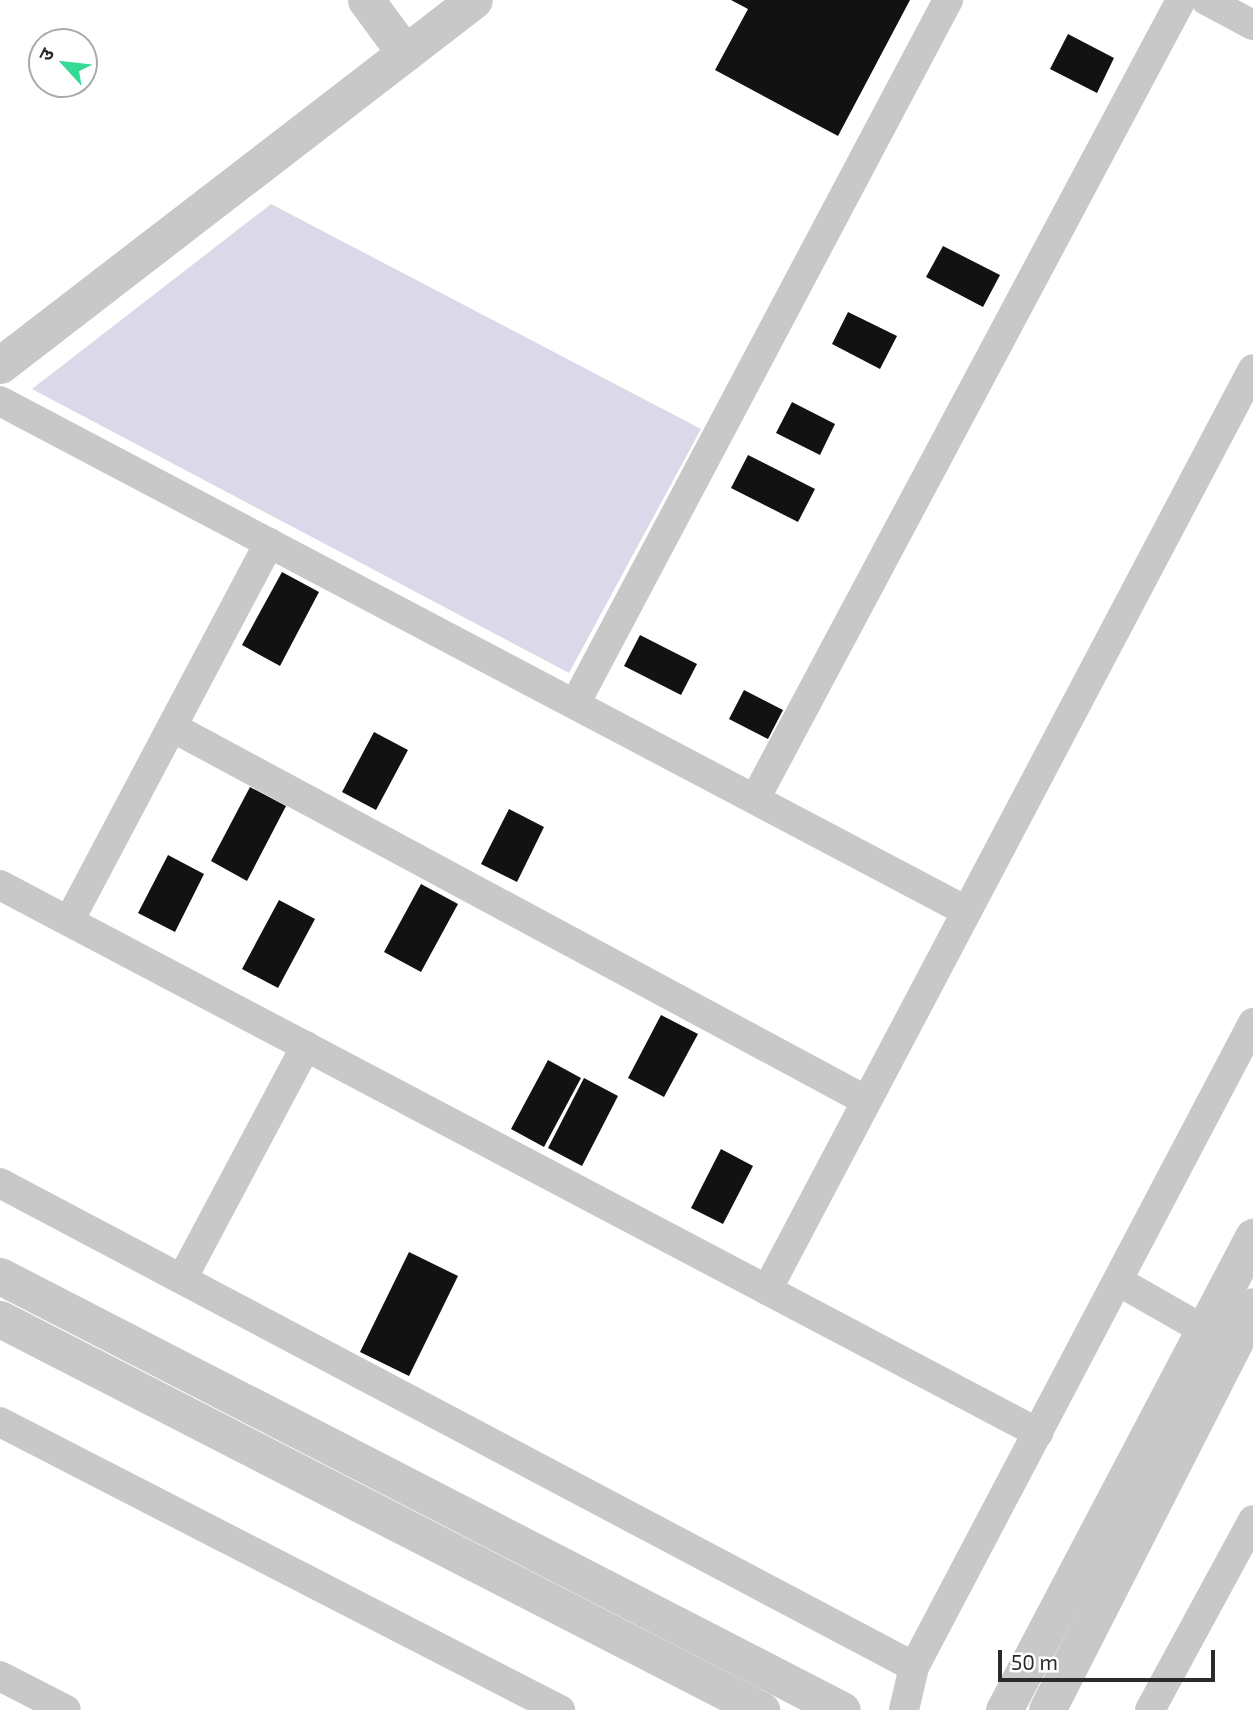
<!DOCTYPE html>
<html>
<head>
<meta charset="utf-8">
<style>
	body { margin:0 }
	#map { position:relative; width:1253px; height:1710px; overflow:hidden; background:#fff; font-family:"Exo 2","Noto Sans Devanagari",sans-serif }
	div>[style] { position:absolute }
	.green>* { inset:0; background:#dbd9e9 }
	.building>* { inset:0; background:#121212 }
	.minor>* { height:30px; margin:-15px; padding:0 15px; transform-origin:15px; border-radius:15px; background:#c8c8c8 }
	.tertiary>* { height:37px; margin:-18.5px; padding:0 18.5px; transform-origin:18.5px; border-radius:18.5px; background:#c8c8c8 }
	span { translate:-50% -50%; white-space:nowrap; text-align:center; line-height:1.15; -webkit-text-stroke:7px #fff; paint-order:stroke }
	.north { position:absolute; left:28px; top:28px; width:70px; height:70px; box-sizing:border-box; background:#fff; border:2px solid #aaa; border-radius:50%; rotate:297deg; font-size:19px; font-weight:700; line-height:28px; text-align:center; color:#2b2b2b }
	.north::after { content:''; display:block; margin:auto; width:24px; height:32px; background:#35db94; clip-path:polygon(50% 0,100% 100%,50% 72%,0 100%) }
	.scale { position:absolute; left:998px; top:1650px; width:217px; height:32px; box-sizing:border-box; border:4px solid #2b2b2b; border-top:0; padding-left:9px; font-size:21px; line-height:24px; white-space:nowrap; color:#2b2b2b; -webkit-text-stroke:5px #fff; paint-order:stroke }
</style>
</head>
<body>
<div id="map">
	<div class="green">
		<div style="clip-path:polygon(271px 204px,701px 429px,569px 673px,32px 389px)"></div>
	</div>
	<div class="building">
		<div style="clip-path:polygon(731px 0,910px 0,838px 136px,715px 70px,748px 9px)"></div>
		<div style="clip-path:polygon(1068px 34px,1114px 58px,1097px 93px,1050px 69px)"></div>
		<div style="clip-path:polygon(943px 246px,1000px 275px,983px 307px,926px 277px)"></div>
		<div style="clip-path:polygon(848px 312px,897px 336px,880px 369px,832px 344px)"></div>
		<div style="clip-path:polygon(792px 402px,835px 424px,820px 455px,776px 433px)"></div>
		<div style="clip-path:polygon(748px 455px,815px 489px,798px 522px,731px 488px)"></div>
		<div style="clip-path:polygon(282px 572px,319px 592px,280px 666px,242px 645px)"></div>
		<div style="clip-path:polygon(640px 635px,697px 664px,681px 695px,624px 666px)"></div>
		<div style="clip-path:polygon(744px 690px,783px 710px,768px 739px,729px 719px)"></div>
		<div style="clip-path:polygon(374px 732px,408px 750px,376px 810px,342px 792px)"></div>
		<div style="clip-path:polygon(250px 787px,286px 806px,247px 881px,211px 861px)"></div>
		<div style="clip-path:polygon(509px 809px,544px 827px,517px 882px,481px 864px)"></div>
		<div style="clip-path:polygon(168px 855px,204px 874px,175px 932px,138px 913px)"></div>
		<div style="clip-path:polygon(421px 884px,458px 904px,421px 972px,384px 952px)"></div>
		<div style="clip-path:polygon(279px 900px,315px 919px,278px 988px,242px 969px)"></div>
		<div style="clip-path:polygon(661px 1015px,698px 1034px,664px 1097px,628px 1078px)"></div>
		<div style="clip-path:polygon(548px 1060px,581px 1078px,544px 1147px,511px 1129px)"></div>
		<div style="clip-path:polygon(584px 1078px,618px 1096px,582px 1166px,548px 1148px)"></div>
		<div style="clip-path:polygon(721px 1149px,753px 1166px,723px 1224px,691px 1208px)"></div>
		<div style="clip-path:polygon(409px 1252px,458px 1276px,409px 1376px,360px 1352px)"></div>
	</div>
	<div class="minor">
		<div style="left:1206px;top:0;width:53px;rotate:28deg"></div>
		<div style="left:0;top:401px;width:1090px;rotate:27.83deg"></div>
		<div style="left:575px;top:704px;width:797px;rotate:-62.08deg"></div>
		<div style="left:172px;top:727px;width:787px;rotate:28.29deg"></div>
		<div style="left:755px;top:799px;width:905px;rotate:-61.93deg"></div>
		<div style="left:0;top:885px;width:1174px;rotate:27.83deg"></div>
		<div style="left:69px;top:921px;width:428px;rotate:-62.1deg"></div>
		<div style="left:0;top:1183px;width:1034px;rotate:27.9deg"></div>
		<div style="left:182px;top:1279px;width:264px;rotate:-62deg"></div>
		<div style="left:1118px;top:1281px;width:99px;rotate:29.7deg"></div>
		<div style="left:767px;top:1290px;width:1041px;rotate:-62.18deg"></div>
		<div style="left:0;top:1422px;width:630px;rotate:27.22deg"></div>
		<div style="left:0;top:1676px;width:74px;rotate:27.3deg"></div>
		<div style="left:904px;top:1710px;width:44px;rotate:-76.9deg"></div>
		<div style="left:914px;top:1667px;width:728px;rotate:-62.24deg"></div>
		<div style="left:1150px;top:1710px;width:216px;rotate:-61.5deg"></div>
	</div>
	<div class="tertiary">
		<div style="left:366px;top:0;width:66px;rotate:53.7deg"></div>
		<div style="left:0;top:365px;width:598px;rotate:-37.6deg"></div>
		<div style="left:0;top:1276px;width:947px;rotate:27.27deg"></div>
		<div style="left:0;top:1319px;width:856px;rotate:27.19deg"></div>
		<div style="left:1004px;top:1710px;width:535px;rotate:-62.24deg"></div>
		<div style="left:1047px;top:1710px;width:453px;rotate:-63deg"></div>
	</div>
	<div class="north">उ</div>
	<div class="scale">50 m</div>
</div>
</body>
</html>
